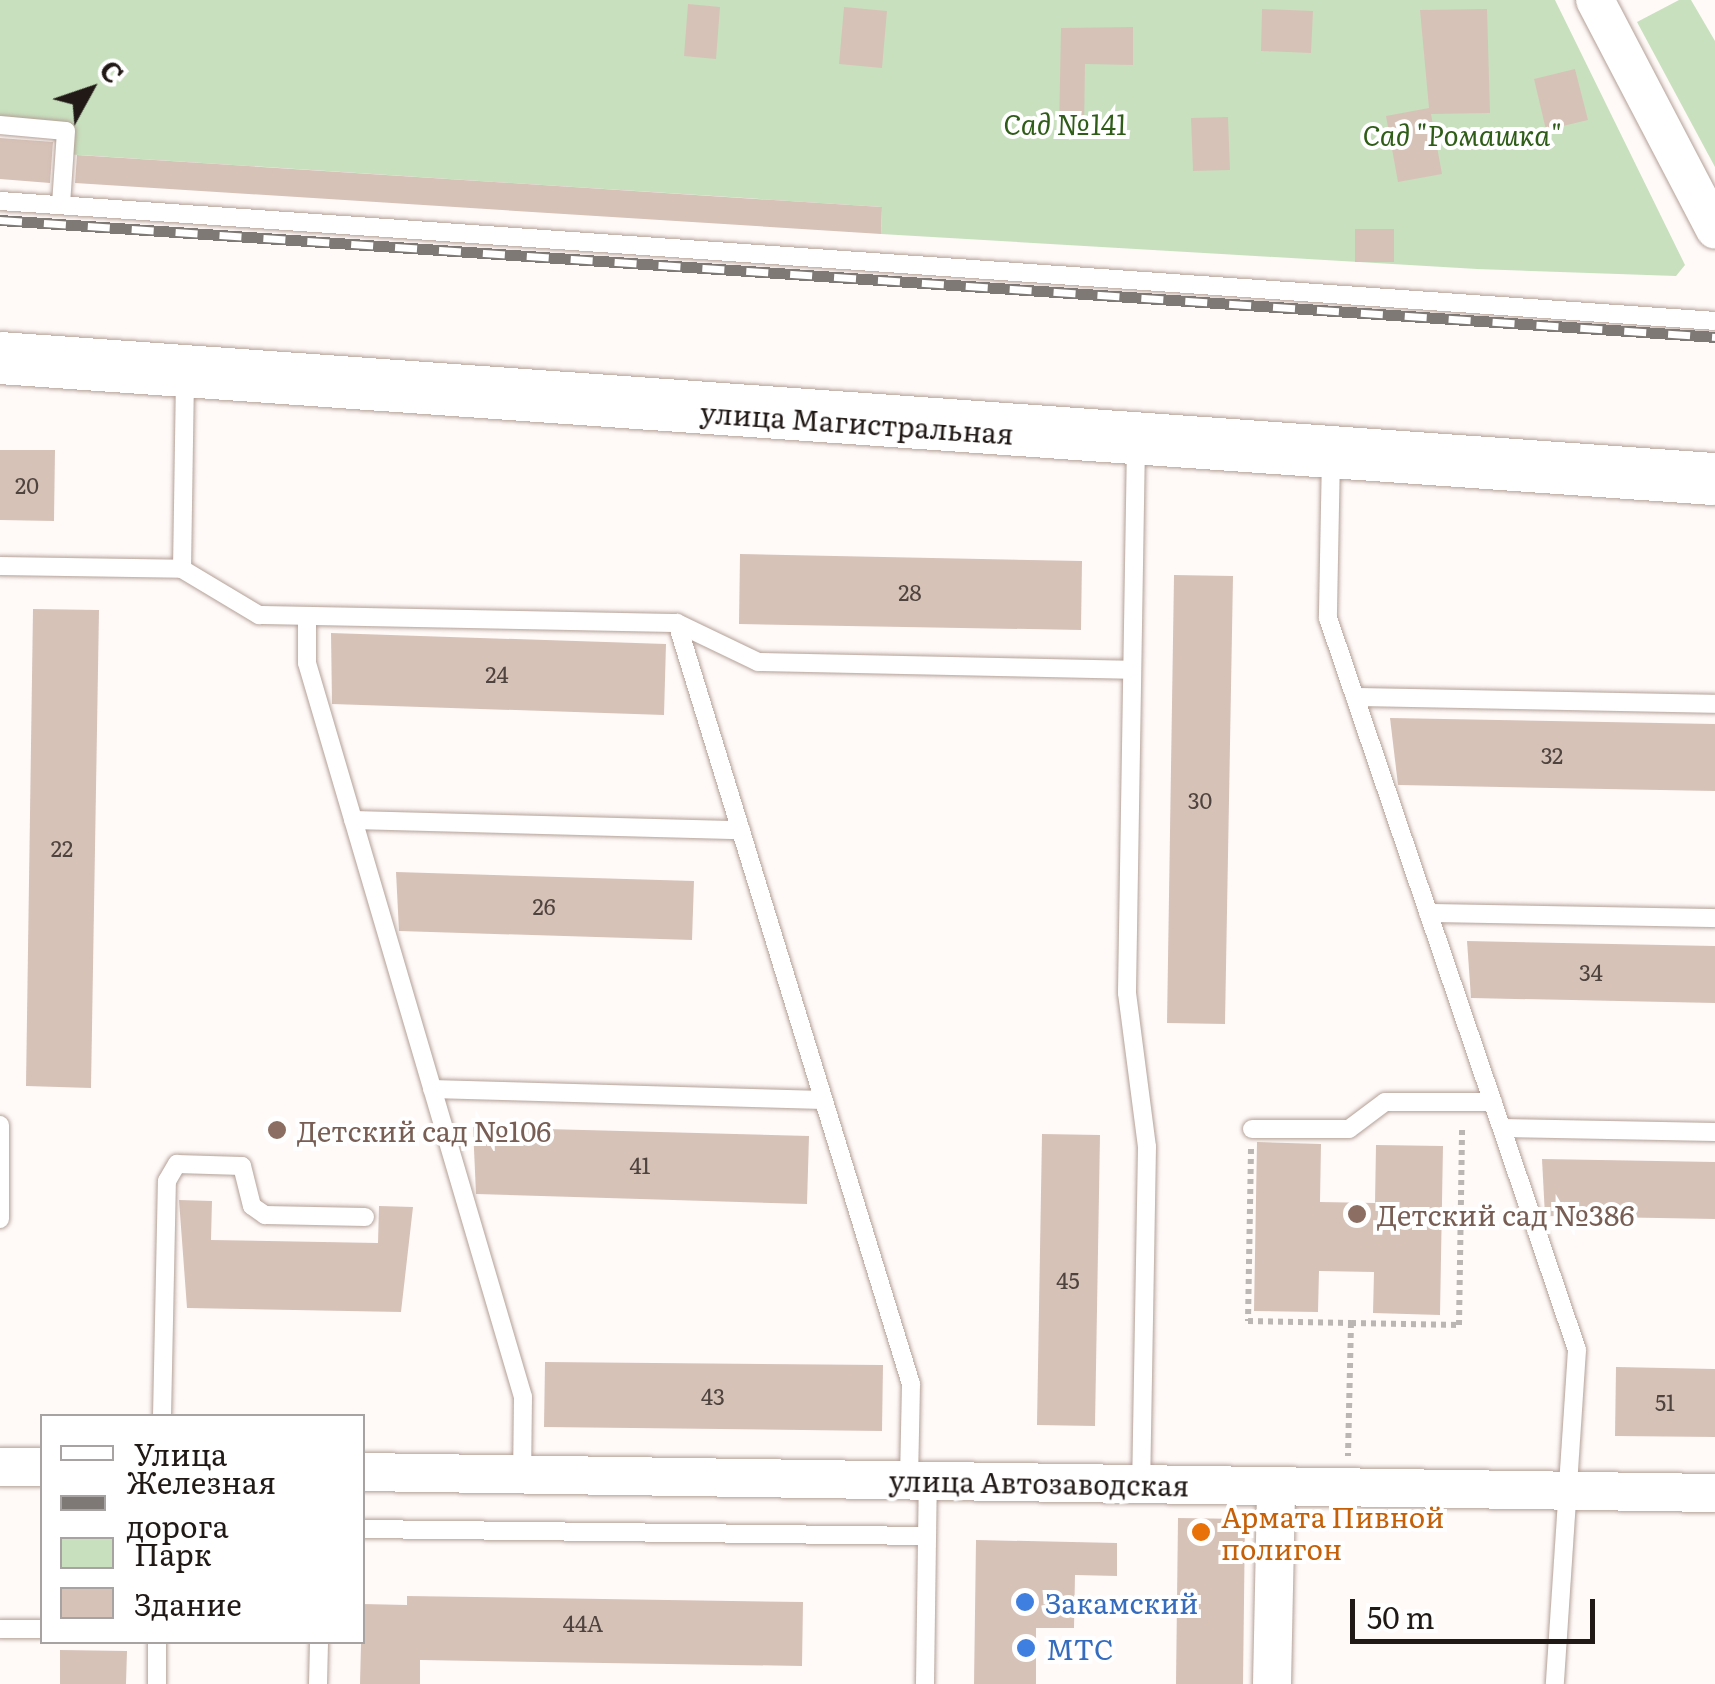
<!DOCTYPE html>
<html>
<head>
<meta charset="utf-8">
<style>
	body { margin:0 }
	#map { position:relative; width:1715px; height:1684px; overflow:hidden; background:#fffaf8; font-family:Literata,serif }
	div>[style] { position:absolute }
	.green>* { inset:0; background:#c8e0be }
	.building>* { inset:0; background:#d7c2b8 }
	.path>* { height:6px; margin-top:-3px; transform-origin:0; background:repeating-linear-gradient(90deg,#bbb5b3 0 5px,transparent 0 10px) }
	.roads { filter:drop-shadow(0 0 2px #b4a097) drop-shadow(0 0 2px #b4a097) }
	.service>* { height:18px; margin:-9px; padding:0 9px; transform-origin:9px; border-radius:9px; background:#fff }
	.minor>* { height:38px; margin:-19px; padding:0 19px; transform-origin:19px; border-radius:19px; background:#fff }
	.secondary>* { height:52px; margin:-26px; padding:0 26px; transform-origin:26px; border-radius:26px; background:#fff }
	.rail>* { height:11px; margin-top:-5.5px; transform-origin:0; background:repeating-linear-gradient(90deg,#fff 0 22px,#7f7976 0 44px); box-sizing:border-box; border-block:2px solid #7f7976 }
	.dots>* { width:28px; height:28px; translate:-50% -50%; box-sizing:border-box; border:5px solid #fff; border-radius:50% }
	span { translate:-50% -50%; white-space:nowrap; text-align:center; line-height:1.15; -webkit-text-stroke:8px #fff; paint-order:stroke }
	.number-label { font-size:22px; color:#4e433e }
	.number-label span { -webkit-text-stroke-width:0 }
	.park-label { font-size:28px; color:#2f5d18; font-style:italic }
	.street-label { font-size:28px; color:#211916 }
	.education-label { font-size:28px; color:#785e54 }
	.left { translate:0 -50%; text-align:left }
	.food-label { font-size:28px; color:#c56008 }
	.shop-label { font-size:28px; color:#366cbe }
	.legend { position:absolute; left:40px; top:1414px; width:325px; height:230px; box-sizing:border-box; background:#fff; border:2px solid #a6a3a2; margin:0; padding:12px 18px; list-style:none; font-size:30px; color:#211916 }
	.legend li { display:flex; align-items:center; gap:20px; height:50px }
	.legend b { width:50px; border:2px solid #a6a3a2 }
	.north { position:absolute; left:40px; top:40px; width:100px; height:100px; -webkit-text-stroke:8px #fff; paint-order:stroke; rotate:50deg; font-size:28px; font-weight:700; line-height:40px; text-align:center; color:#211916 }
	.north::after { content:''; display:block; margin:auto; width:35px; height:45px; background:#211916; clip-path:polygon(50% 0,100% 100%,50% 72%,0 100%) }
	.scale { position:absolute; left:1350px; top:1599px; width:245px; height:45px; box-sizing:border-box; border:5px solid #211916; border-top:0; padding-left:12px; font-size:30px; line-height:35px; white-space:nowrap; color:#211916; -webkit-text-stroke:8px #fff; paint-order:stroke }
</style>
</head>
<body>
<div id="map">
	<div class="green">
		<div style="clip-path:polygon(0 0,1555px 0,1685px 265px,1676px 276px,1477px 269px,881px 234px,882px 207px,64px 154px,66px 132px,0 125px)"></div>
		<div style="clip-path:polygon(1679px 0,1691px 0,1715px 41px,1715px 167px,1637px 22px)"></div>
	</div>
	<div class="building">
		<div style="clip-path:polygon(688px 4px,720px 7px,716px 59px,684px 56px)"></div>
		<div style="clip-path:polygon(844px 7px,887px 11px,882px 68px,839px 64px)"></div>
		<div style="clip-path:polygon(1262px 9px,1313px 11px,1311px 53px,1261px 51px)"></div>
		<div style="clip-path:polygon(1487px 9px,1490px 113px,1431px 114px,1442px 174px,1398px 182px,1386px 116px,1429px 108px,1420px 10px)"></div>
		<div style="clip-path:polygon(1133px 27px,1133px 65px,1085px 64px,1084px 131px,1059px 131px,1061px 28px)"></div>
		<div style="clip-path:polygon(1575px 69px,1588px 120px,1546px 130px,1534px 79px)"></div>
		<div style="clip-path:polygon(1228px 117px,1230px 170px,1193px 171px,1191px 118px)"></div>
		<div style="clip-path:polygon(0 138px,53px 142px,50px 183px,0 179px)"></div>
		<div style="clip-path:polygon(77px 155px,882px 207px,881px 234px,75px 183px)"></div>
		<div style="clip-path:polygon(1355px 229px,1394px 229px,1394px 262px,1355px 262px)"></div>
		<div style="clip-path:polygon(0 450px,55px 450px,54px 521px,0 520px)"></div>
		<div style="clip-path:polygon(740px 554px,1082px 561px,1081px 630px,739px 624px)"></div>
		<div style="clip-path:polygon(1174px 575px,1233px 576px,1225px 1024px,1167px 1023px)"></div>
		<div style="clip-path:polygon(33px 609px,99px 610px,91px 1088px,26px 1086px)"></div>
		<div style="clip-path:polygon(331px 633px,666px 644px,664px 715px,332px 704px)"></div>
		<div style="clip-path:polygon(1390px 718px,1715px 724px,1715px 791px,1398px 785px)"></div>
		<div style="clip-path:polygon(396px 872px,694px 881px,692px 940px,399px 931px)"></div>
		<div style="clip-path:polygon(1467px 941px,1715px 946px,1715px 1003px,1471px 998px)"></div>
		<div style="clip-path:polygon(473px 1127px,809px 1136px,807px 1204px,476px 1194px)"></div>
		<div style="clip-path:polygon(1042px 1134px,1100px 1135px,1095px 1426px,1037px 1425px)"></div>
		<div style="clip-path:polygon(1257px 1142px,1321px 1144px,1320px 1202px,1375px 1203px,1376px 1145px,1443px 1146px,1440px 1315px,1373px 1313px,1374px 1272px,1319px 1271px,1318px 1312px,1254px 1311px)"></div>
		<div style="clip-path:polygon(1542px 1159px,1715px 1162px,1715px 1219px,1545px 1216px)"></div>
		<div style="clip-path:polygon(179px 1200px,212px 1201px,211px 1240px,378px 1243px,379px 1206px,413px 1207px,401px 1312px,187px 1308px)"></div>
		<div style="clip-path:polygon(545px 1362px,883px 1365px,882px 1431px,544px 1427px)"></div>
		<div style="clip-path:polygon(1616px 1367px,1715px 1369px,1715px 1437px,1615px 1436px)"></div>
		<div style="clip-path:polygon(1178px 1518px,1245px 1519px,1243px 1684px,1176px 1684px)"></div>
		<div style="clip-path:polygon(976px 1540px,1117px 1543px,1117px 1576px,1075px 1575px,1074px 1628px,1036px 1628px,1036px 1684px,974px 1684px)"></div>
		<div style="clip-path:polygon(407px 1596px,803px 1602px,802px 1666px,420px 1660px,420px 1684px,360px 1684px,362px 1604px,407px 1605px)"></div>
		<div style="clip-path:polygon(60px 1650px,127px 1651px,126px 1684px,60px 1684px)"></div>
	</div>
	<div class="path">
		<div style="left:1251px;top:1149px;width:172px;rotate:91deg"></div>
		<div style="left:1248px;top:1321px;width:103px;rotate:1.1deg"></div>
		<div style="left:1351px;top:1323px;width:133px;rotate:91.3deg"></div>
		<div style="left:1351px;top:1323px;width:108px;rotate:1.1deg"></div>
		<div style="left:1459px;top:1325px;width:200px;rotate:-89.1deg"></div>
	</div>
	<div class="roads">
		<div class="service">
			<div style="left:0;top:125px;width:66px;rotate:5.2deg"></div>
			<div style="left:66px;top:131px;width:74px;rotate:93.9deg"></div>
			<div style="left:0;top:201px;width:1719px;rotate:4deg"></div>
			<div style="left:1136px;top:443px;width:550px;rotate:90.94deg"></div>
			<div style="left:1127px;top:993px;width:155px;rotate:82.6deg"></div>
			<div style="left:1147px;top:1147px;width:337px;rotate:91deg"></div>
			<div style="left:1331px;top:455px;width:163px;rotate:91.1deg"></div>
			<div style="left:1328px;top:618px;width:773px;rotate:71.21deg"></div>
			<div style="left:1577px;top:1350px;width:335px;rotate:93.8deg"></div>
			<div style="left:0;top:566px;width:182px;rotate:0.9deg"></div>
			<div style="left:182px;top:569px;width:90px;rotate:30.9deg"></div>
			<div style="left:259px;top:615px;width:418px;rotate:1.1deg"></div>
			<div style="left:677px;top:623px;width:90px;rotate:25.7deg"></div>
			<div style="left:758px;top:662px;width:374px;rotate:1.2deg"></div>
			<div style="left:182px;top:569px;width:192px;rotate:-89.1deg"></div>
			<div style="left:307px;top:616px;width:47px;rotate:90deg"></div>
			<div style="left:307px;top:663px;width:765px;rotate:73.6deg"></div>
			<div style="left:523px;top:1397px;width:78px;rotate:90.7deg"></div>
			<div style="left:677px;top:623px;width:796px;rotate:72.91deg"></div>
			<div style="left:911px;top:1384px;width:96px;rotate:91.2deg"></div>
			<div style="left:1355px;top:697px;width:360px;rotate:1.1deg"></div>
			<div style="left:353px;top:820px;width:388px;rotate:1.5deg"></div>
			<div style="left:1428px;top:913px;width:287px;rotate:1deg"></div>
			<div style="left:432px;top:1089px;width:391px;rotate:1.6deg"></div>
			<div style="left:0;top:1125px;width:94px;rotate:90deg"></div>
			<div style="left:1502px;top:1128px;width:213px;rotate:1.1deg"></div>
			<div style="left:1252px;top:1129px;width:97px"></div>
			<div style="left:1349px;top:1129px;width:45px;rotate:-36.9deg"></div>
			<div style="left:1385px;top:1102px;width:108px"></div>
			<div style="left:162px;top:1416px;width:235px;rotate:-88.8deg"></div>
			<div style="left:167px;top:1181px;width:20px;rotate:-60deg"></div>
			<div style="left:177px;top:1164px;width:65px;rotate:1.8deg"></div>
			<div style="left:242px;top:1166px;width:41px;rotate:76deg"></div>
			<div style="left:252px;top:1206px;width:16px;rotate:35deg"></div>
			<div style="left:265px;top:1215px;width:100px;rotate:1.1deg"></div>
			<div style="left:362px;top:1529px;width:565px;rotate:0.71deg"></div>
			<div style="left:0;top:1629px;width:42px"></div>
			<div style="left:157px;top:1684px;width:42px;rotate:-90deg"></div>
			<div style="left:318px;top:1684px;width:42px;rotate:-88.6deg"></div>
			<div style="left:925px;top:1684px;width:203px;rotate:-89.2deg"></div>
		</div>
		<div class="minor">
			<div style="left:1595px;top:0;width:259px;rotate:62.4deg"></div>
			<div style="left:0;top:1467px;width:42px"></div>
			<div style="left:362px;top:1472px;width:1353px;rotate:0.89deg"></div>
			<div style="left:1272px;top:1684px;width:198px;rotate:-88.8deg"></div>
		</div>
		<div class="secondary">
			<div style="left:0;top:358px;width:1719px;rotate:4.04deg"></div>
		</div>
	</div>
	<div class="rail">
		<div style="left:0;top:220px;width:1719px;rotate:3.9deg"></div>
	</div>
	<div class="dots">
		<div style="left:277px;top:1130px;background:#8d6e63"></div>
		<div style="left:1357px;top:1214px;background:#8d6e63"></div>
		<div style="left:1201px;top:1532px;background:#e8710a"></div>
		<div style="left:1025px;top:1602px;background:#3f7fe0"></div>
		<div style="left:1026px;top:1648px;background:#3f7fe0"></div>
	</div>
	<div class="number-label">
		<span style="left:27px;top:485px">20</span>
		<span style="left:910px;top:592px">28</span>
		<span style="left:497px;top:674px">24</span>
		<span style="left:1552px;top:755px">32</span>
		<span style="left:1200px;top:800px">30</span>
		<span style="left:62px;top:848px">22</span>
		<span style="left:544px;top:906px">26</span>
		<span style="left:1591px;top:972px">34</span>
		<span style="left:640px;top:1165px">41</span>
		<span style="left:1068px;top:1280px">45</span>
		<span style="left:713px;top:1396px">43</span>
		<span style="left:1665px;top:1402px">51</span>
		<span style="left:583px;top:1623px">44А</span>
	</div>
	<div class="park-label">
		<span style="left:1065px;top:123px">Сад №141</span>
		<span style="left:1462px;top:134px">Сад "Ромашка"</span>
	</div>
	<div class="street-label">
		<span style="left:857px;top:422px;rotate:4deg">улица Магистральная</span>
		<span style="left:1039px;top:1482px;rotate:1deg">улица Автозаводская</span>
	</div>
	<div class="education-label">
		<span class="left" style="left:297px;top:1130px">Детский сад №106</span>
		<span class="left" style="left:1377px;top:1214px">Детский сад №386</span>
	</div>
	<div class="food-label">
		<span class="left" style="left:1221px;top:1532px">Армата Пивной<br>полигон</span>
	</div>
	<div class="shop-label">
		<span class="left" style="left:1045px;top:1602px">Закамский</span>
		<span class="left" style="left:1046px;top:1648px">МТС</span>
	</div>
	<ul class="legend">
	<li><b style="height:12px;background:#fff"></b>Улица</li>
	<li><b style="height:12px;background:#7f7976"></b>Железная дорога</li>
	<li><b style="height:28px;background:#c8e0be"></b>Парк</li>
	<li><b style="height:28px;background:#d7c2b8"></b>Здание</li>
	</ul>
	<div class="north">С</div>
	<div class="scale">50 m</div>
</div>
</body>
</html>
